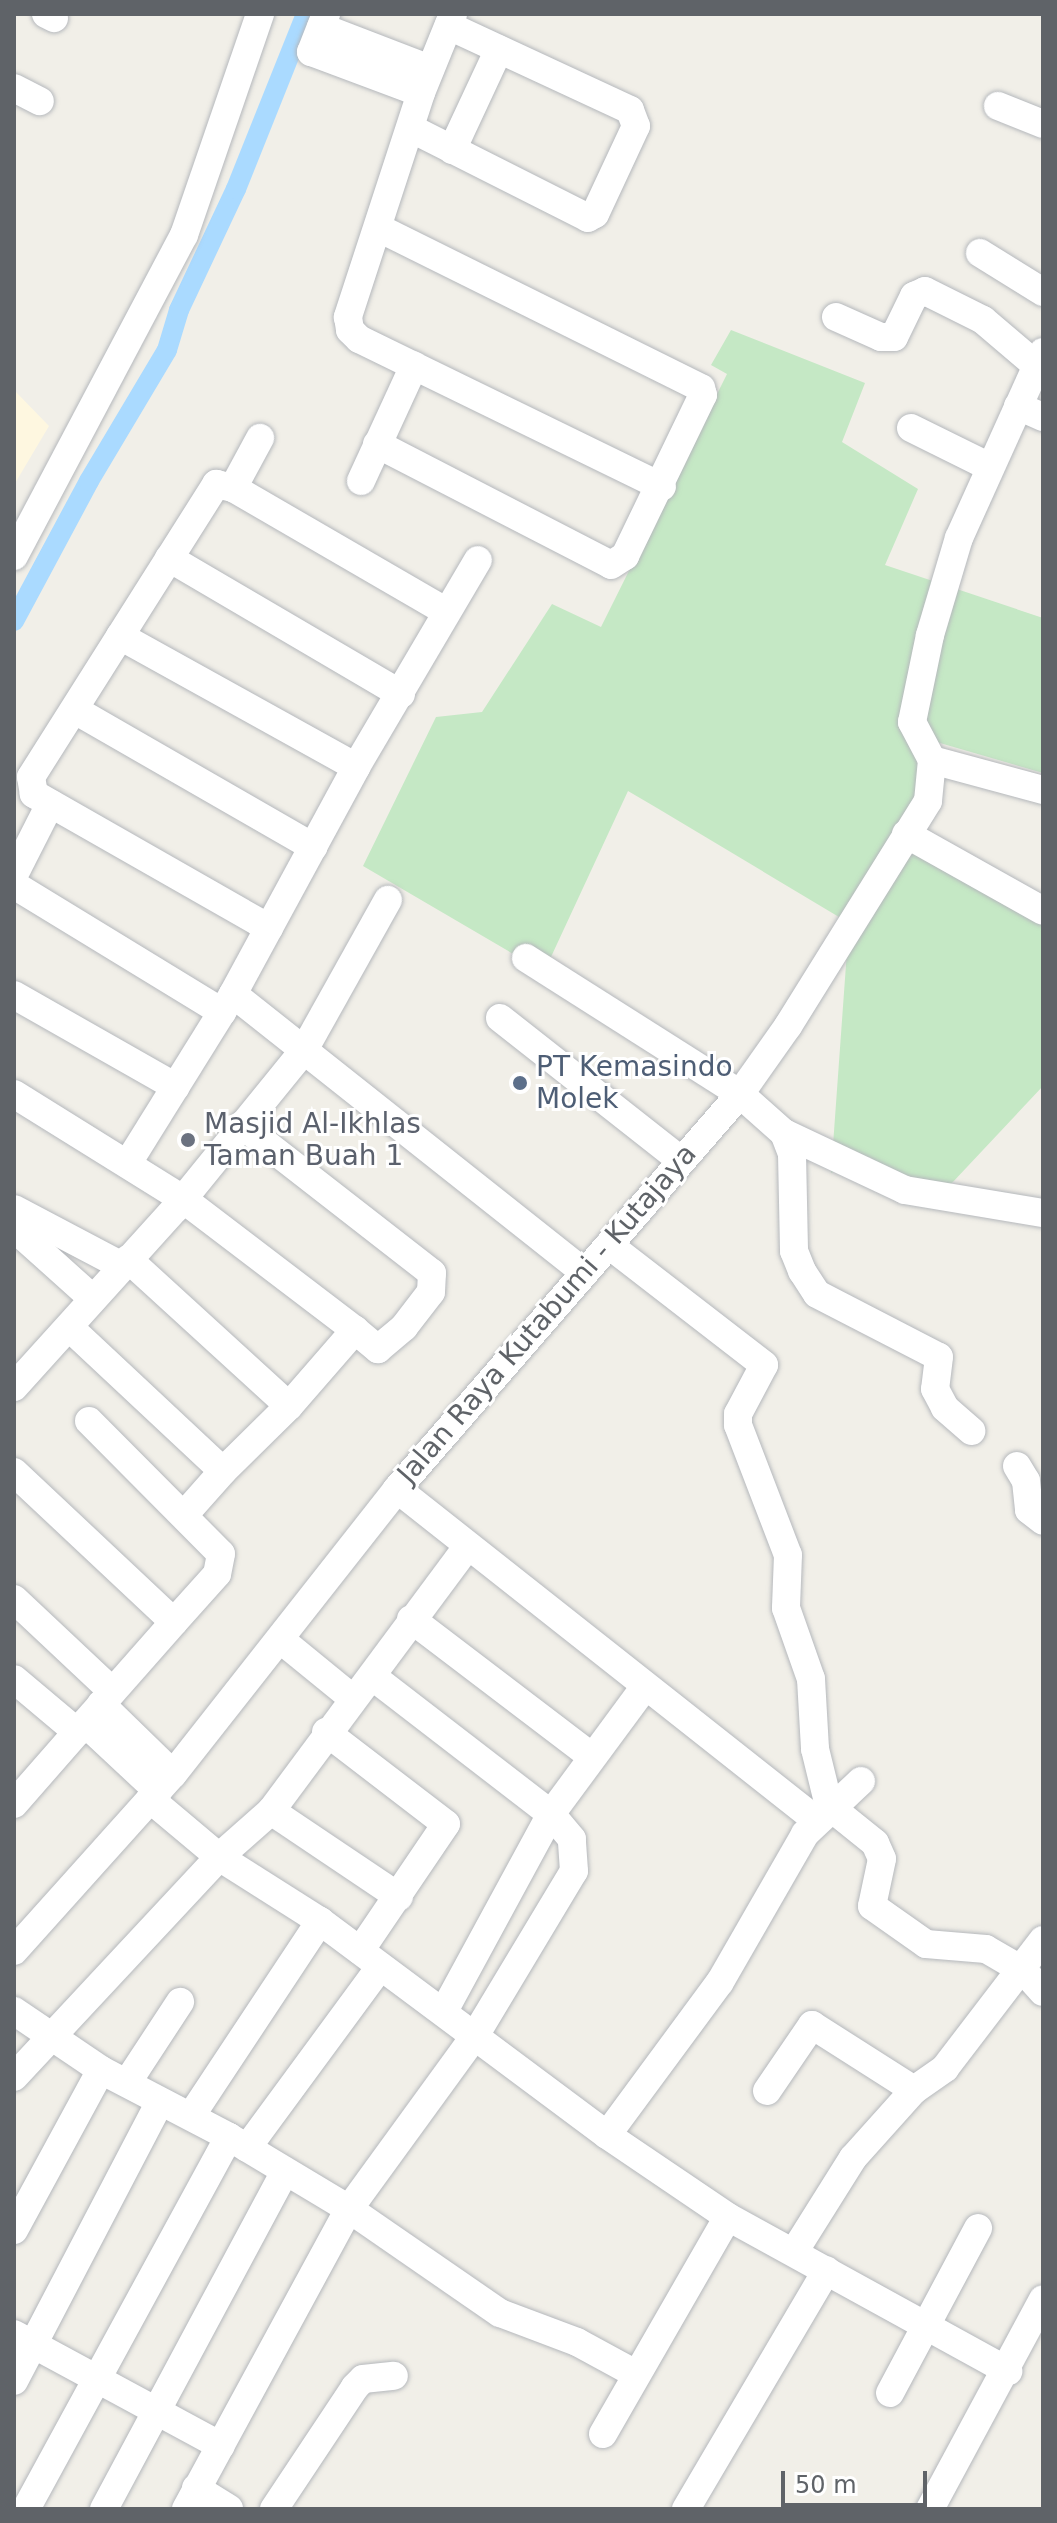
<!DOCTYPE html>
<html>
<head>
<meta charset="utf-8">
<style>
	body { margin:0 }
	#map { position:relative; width:1057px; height:2523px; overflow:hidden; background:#f1efe8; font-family:"DejaVu Sans",sans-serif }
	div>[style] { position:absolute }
	.commercial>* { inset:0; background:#fef7e0 }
	.green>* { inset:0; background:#c5e8c5 }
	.canal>* { height:20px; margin:-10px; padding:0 10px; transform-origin:10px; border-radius:10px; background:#aadaff }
	.roads { filter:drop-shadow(0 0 2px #b5b8bc) drop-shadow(0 0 2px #b5b8bc) }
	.minor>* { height:28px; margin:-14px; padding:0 14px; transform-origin:14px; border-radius:14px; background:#fff }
	.dots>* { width:22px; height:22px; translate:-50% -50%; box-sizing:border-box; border:4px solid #fff; border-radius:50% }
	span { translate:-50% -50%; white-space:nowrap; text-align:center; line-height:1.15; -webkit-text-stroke:6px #fff; paint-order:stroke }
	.service-label { font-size:28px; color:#4e5e75 }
	.left { translate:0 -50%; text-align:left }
	.worship-label { font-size:28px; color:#5b616d }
	.street-label { font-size:28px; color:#5f6368 }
	.frame { position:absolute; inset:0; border:16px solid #5f6368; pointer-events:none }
	.scale { position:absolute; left:781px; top:2471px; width:146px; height:36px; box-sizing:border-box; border:4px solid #5f6368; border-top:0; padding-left:10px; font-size:24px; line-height:28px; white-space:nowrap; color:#5f6368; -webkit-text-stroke:6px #fff; paint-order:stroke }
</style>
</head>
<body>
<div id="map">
	<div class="commercial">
		<div style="clip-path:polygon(14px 390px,49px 426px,14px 485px)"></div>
	</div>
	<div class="green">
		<div style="clip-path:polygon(731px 330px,865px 383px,842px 442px,918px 489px,885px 565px,1043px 618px,1043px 773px,933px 741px,906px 833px,1043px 917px,1043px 1086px,936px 1200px,869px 1157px,831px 1173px,849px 923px,657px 808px,628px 791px,544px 972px,363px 866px,436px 717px,482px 712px,552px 604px,601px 627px,727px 374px,711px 365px)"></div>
	</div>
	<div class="canal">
		<div style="left:14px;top:621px;width:159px;rotate:-61.8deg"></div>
		<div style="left:89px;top:481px;width:152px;rotate:-59.2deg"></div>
		<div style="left:167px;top:350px;width:42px;rotate:-73.3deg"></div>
		<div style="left:179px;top:310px;width:134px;rotate:-64.8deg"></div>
		<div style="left:236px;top:189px;width:188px;rotate:-68.2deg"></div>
	</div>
	<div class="roads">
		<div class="minor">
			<div style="left:46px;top:14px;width:9px;rotate:27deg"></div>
			<div style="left:326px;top:14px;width:41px;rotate:111.5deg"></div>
			<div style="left:311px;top:52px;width:117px;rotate:20.4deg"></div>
			<div style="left:453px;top:14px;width:85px;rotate:112.1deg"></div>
			<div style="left:421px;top:93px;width:236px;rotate:108.1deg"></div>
			<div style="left:348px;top:317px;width:13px;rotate:81deg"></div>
			<div style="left:350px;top:330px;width:13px;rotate:45deg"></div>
			<div style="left:359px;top:339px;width:337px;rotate:26deg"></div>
			<div style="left:321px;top:27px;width:117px;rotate:21.1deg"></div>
			<div style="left:14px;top:88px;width:29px;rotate:27deg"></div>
			<div style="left:998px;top:106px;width:48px;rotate:21.8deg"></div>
			<div style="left:412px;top:129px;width:197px;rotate:26.8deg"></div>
			<div style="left:588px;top:218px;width:8px;rotate:-30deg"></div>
			<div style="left:595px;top:214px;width:97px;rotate:-65deg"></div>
			<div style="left:636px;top:126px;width:17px;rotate:-111deg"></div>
			<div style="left:630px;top:110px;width:200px;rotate:-155.1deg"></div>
			<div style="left:452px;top:150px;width:111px;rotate:-65deg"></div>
			<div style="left:980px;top:253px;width:74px;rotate:31.8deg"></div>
			<div style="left:836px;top:317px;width:49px;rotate:24deg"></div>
			<div style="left:881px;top:337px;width:13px"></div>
			<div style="left:894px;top:337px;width:46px;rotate:-64deg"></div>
			<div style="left:914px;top:296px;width:12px;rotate:-24deg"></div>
			<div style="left:925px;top:291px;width:65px;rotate:26.6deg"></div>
			<div style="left:983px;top:320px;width:71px;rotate:40.4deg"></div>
			<div style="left:1018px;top:406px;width:27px;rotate:24deg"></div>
			<div style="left:911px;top:428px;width:86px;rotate:26.3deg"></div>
			<div style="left:377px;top:444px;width:263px;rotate:27.3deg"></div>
			<div style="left:611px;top:565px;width:17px;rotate:-33deg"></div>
			<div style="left:625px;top:556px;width:179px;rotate:-64.2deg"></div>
			<div style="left:703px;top:395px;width:7px;rotate:-106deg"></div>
			<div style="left:701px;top:388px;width:360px;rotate:-153.6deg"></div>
			<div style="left:361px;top:481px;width:127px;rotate:-65.3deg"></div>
			<div style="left:233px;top:488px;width:57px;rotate:-61.6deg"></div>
			<div style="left:14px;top:556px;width:363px;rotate:-62.1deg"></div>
			<div style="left:184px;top:235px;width:234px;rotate:-71deg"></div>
			<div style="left:169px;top:558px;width:269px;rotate:30.4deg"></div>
			<div style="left:120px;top:636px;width:270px;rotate:29deg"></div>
			<div style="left:75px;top:710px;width:275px;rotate:29.9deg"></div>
			<div style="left:932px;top:760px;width:115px;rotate:15.1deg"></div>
			<div style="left:906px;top:834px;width:157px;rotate:29.3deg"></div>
			<div style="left:14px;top:875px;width:80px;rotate:-63.1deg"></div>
			<div style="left:14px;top:885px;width:244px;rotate:31.4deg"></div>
			<div style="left:269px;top:928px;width:271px;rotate:-150.3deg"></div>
			<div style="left:34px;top:794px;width:17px;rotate:-100deg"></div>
			<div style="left:31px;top:777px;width:347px;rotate:-57.7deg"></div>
			<div style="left:216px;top:484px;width:17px;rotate:13deg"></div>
			<div style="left:233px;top:488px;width:245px;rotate:30.1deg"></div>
			<div style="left:526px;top:958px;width:254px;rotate:32.4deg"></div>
			<div style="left:740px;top:1094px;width:59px;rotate:41.6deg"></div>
			<div style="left:784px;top:1133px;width:22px;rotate:69deg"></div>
			<div style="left:792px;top:1154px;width:97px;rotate:88.8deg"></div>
			<div style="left:794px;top:1251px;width:22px;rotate:68deg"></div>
			<div style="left:802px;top:1271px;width:27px;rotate:57deg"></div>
			<div style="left:817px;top:1294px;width:137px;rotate:27.3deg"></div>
			<div style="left:939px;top:1357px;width:32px;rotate:97deg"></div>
			<div style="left:935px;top:1389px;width:21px;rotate:62deg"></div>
			<div style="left:945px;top:1408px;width:35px;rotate:41deg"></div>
			<div style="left:233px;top:994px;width:449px;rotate:38.4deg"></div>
			<div style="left:14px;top:995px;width:186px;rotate:29.6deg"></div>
			<div style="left:500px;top:1018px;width:228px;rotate:38.2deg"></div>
			<div style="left:14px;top:1094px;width:199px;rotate:31.9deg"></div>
			<div style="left:183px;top:1199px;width:216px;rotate:37.3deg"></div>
			<div style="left:784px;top:1133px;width:134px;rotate:25.2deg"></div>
			<div style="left:905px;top:1190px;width:140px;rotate:9.5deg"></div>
			<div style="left:128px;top:1163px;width:199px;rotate:-58.1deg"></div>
			<div style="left:233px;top:994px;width:258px;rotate:-61.5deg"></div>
			<div style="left:356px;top:767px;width:240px;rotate:-59.5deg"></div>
			<div style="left:14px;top:1209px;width:122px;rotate:27.8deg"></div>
			<div style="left:14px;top:1228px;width:106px;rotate:41.9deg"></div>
			<div style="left:609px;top:1245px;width:196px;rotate:37.7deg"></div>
			<div style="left:764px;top:1365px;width:55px;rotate:118deg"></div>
			<div style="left:738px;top:1414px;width:11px;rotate:90deg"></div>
			<div style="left:738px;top:1425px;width:139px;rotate:69deg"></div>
			<div style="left:788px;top:1555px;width:53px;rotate:92.2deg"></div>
			<div style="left:786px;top:1608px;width:75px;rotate:70.6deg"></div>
			<div style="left:811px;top:1679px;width:70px;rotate:86.7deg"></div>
			<div style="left:815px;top:1749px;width:59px;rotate:76.2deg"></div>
			<div style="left:829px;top:1806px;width:59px;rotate:38.8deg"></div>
			<div style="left:875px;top:1843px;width:17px;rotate:66deg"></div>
			<div style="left:882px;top:1859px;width:48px;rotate:102deg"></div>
			<div style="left:872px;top:1906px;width:66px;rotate:35.1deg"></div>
			<div style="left:926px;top:1944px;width:60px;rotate:4.8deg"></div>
			<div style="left:986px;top:1949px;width:44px;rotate:30.1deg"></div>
			<div style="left:1024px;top:1971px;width:28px;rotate:48deg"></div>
			<div style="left:128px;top:1259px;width:218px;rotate:42.4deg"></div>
			<div style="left:289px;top:1406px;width:101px;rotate:-49deg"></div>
			<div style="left:355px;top:1330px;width:30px;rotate:40deg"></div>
			<div style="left:378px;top:1349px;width:34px;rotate:-40deg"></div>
			<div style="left:404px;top:1327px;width:44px;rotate:-52.4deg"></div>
			<div style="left:431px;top:1292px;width:19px;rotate:-87deg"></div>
			<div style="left:432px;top:1273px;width:241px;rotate:-142.1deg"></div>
			<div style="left:70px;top:1328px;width:209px;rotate:43.1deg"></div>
			<div style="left:223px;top:1471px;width:93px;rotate:-44.6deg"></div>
			<div style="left:14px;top:1387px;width:240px;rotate:-47.9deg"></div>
			<div style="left:175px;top:1209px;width:205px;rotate:-50.9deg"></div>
			<div style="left:304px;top:1050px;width:172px;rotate:-60.8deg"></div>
			<div style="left:89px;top:1421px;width:187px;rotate:45.2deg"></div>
			<div style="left:221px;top:1554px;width:20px;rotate:101deg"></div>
			<div style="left:217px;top:1574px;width:64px;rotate:131.9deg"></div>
			<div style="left:1017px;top:1466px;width:17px;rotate:59deg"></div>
			<div style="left:1026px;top:1481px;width:29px;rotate:84deg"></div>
			<div style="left:1029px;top:1510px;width:18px;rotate:38deg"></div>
			<div style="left:14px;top:1472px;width:219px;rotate:43.2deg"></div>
			<div style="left:174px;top:1622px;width:147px;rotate:131.4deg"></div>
			<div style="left:77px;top:1732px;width:82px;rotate:-139.9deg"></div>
			<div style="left:397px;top:1489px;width:534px;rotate:38.31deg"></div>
			<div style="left:184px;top:1515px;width:59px;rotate:-48.4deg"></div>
			<div style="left:14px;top:1599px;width:134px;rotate:43.2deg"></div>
			<div style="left:411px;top:1619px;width:226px;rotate:37.3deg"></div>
			<div style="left:281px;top:1640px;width:90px;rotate:39.2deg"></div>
			<div style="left:101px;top:1704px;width:100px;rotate:44.2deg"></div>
			<div style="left:85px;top:1723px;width:100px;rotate:43deg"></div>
			<div style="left:326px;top:1732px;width:151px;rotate:37.5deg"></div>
			<div style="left:446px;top:1824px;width:153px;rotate:124.1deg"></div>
			<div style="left:150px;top:1799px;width:90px;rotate:40deg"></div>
			<div style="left:219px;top:1857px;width:120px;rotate:32.4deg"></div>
			<div style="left:320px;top:1921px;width:358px;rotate:36.7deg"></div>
			<div style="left:607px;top:2135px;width:146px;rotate:34.1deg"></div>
			<div style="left:728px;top:2217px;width:320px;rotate:28.8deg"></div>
			<div style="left:14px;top:1804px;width:96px;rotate:-48.8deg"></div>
			<div style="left:271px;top:1811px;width:154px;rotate:33.9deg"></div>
			<div style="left:14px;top:1951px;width:238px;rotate:-48.1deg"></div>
			<div style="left:173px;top:1774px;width:362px;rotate:-51.8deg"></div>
			<div style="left:397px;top:1489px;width:523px;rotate:-49.03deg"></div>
			<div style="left:740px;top:1094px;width:83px;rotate:-54.8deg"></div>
			<div style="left:788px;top:1026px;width:265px;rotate:-58.1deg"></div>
			<div style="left:928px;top:801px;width:41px;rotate:-84.4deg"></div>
			<div style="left:932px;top:760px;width:43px;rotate:-117.8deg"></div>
			<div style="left:912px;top:722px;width:89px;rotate:-78.3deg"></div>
			<div style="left:930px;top:635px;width:101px;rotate:-73.4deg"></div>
			<div style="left:959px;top:538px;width:204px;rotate:-65.7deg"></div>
			<div style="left:14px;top:2011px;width:105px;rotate:34.1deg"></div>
			<div style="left:101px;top:2070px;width:144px;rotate:27.6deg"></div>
			<div style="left:229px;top:2137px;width:140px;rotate:31deg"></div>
			<div style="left:349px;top:2209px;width:183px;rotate:34.6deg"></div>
			<div style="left:500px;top:2313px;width:82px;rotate:20.6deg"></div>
			<div style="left:577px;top:2342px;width:67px;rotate:28.5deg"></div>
			<div style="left:444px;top:2011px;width:224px;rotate:-61.5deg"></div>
			<div style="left:551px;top:1814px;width:157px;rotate:-53.6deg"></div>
			<div style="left:14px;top:2077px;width:301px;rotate:-47deg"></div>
			<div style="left:219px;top:1857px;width:69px;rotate:-41.5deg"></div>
			<div style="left:271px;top:1811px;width:329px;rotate:-53.4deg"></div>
			<div style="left:127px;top:2083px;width:97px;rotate:-56.8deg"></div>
			<div style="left:767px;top:2091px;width:80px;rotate:-55.7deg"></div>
			<div style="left:812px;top:2025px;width:121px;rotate:32.5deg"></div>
			<div style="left:191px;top:2116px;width:234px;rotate:-56.5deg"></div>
			<div style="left:607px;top:2135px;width:190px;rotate:-53.6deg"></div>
			<div style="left:720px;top:1982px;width:171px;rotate:-60.1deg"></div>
			<div style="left:805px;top:1834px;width:77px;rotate:-43.4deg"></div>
			<div style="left:247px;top:2148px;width:225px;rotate:-53.7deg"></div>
			<div style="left:14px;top:2230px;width:182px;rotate:-61.5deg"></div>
			<div style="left:794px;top:2252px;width:111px;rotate:-57.9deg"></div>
			<div style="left:853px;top:2158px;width:91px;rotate:-48.1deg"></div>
			<div style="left:914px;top:2090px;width:38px;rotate:-35deg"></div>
			<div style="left:945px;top:2068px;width:161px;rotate:-52.6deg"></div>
			<div style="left:14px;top:2334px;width:235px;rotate:28.4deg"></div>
			<div style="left:14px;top:2381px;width:315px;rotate:-62.4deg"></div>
			<div style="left:890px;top:2393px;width:187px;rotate:-61.9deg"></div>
			<div style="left:603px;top:2434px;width:250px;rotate:-60.1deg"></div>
			<div style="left:196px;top:2488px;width:39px;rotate:32deg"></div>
			<div style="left:26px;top:2509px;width:424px;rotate:-61.4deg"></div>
			<div style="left:104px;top:2509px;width:383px;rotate:-61.8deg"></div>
			<div style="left:186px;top:2509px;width:341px;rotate:-61.5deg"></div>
			<div style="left:349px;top:2209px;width:216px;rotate:-54deg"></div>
			<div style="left:476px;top:2034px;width:190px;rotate:-59deg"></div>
			<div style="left:574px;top:1871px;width:32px;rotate:-94deg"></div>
			<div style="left:572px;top:1839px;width:33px;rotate:-130deg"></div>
			<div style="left:551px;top:1814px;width:225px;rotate:-142.4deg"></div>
			<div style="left:274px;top:2509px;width:146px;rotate:-56.4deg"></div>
			<div style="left:355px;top:2387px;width:11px;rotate:-45deg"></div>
			<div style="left:363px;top:2379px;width:31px;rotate:-6deg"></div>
			<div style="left:686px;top:2509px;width:277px;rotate:-59.5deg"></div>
			<div style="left:930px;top:2509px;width:238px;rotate:-61.7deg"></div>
		</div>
	</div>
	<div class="dots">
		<div style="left:520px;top:1083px;background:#5c6f8a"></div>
		<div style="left:188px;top:1140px;background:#6b7280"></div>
	</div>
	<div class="service-label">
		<span class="left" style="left:536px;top:1083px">PT Kemasindo<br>Molek</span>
	</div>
	<div class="worship-label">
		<span class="left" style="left:204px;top:1140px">Masjid Al-Ikhlas<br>Taman Buah 1</span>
	</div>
	<div class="street-label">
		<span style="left:547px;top:1314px;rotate:-49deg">Jalan Raya Kutabumi - Kutajaya</span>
	</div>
	<div class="frame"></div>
	<div class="scale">50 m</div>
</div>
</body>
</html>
